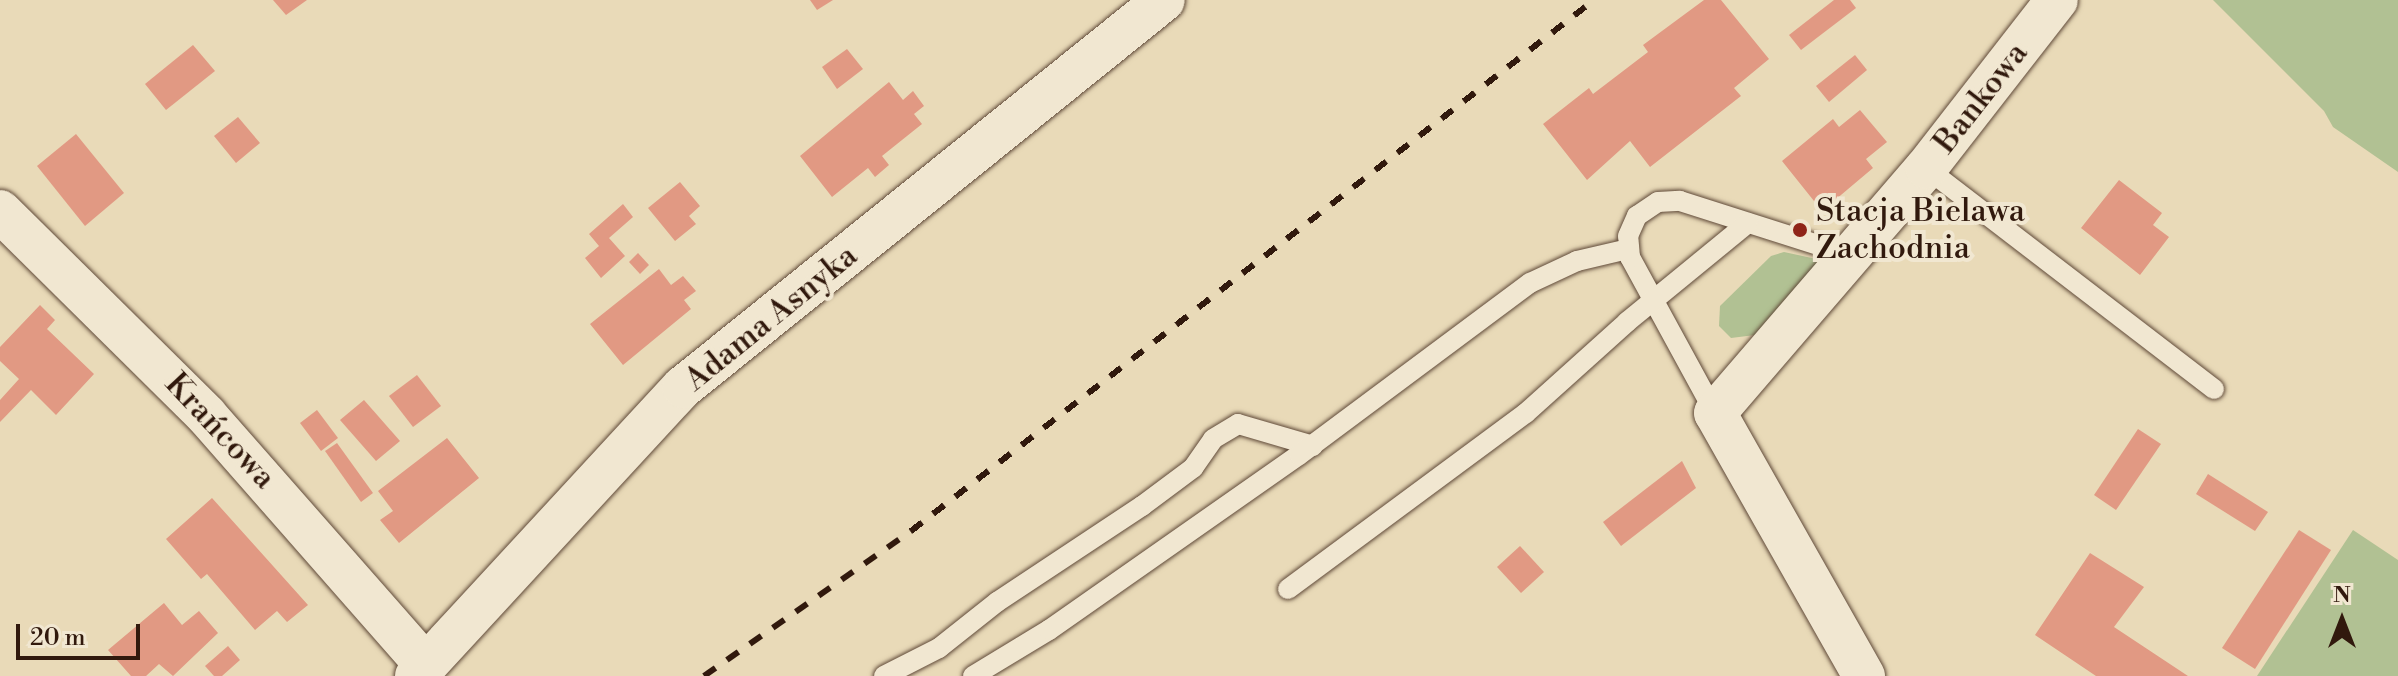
<!DOCTYPE html>
<html>
<head>
<meta charset="utf-8">
<style>
	body { margin:0 }
	#map { position:relative; width:2398px; height:676px; overflow:hidden; background:#e9dab8; font-family:"Libre Bodoni",serif }
	div>[style] { position:absolute }
	.green>* { inset:0; background:#b1c193 }
	.building>* { inset:0; background:#e19983 }
	.roads { filter:drop-shadow(0 0 2px #5f4938) drop-shadow(0 0 2px #5f4938) }
	.lane>* { height:20px; margin:-10px; padding:0 10px; transform-origin:10px; border-radius:10px; background:#f1e7d1 }
	.street>* { height:42px; margin:-21px; padding:0 21px; transform-origin:21px; border-radius:21px; background:#f1e7d1 }
	.rail>* { height:6px; margin-top:-3px; transform-origin:0; background:repeating-linear-gradient(90deg,#31190d 0 14px,transparent 0 28px) }
	.dots>* { width:22px; height:22px; translate:-50% -50%; box-sizing:border-box; border:4px solid #f1e7d1; border-radius:50% }
	span { translate:-50% -50%; white-space:nowrap; text-align:center; line-height:1.15; -webkit-text-stroke:8px #f1e7d1; paint-order:stroke }
	.street-label { font-size:32px; color:#31190d }
	.poi-label { font-size:32px; color:#31190d }
	.left { translate:0 -50%; text-align:left }
	.north { position:absolute; left:2302px; top:580px; width:80px; height:80px; -webkit-text-stroke:6px #f1e7d1; paint-order:stroke; rotate:0deg; font-size:22px; font-weight:700; line-height:32px; text-align:center; color:#31190d }
	.north::after { content:''; display:block; margin:auto; width:28px; height:36px; background:#31190d; clip-path:polygon(50% 0,100% 100%,50% 72%,0 100%) }
	.scale { position:absolute; left:16px; top:624px; width:124px; height:36px; box-sizing:border-box; border:4px solid #31190d; border-top:0; padding-left:10px; font-size:24px; line-height:28px; white-space:nowrap; color:#31190d; -webkit-text-stroke:6px #f1e7d1; paint-order:stroke }
</style>
</head>
<body>
<div id="map">
	<div class="green">
		<div style="clip-path:polygon(2213px 0,2398px 0,2398px 172px,2333px 127px,2324px 111px)"></div>
		<div style="clip-path:polygon(1784px 252px,1821px 260px,1755px 335px,1731px 338px,1719px 326px,1720px 306px,1771px 256px)"></div>
		<div style="clip-path:polygon(2353px 530px,2398px 560px,2398px 676px,2257px 676px)"></div>
	</div>
	<div class="building">
		<div style="clip-path:polygon(273px 0,307px 0,286px 15px)"></div>
		<div style="clip-path:polygon(810px 0,833px 0,817px 10px)"></div>
		<div style="clip-path:polygon(1704px 0,1721px 0,1769px 59px,1734px 88px,1741px 96px,1650px 167px,1630px 141px,1587px 180px,1543px 124px,1589px 88px,1593px 94px,1648px 52px,1643px 45px)"></div>
		<div style="clip-path:polygon(1834px 0,1850px 0,1856px 8px,1801px 50px,1789px 35px)"></div>
		<div style="clip-path:polygon(193px 45px,215px 71px,166px 110px,145px 84px)"></div>
		<div style="clip-path:polygon(847px 49px,863px 69px,837px 89px,822px 67px)"></div>
		<div style="clip-path:polygon(1855px 55px,1867px 70px,1829px 102px,1816px 86px)"></div>
		<div style="clip-path:polygon(889px 82px,903px 100px,913px 91px,924px 106px,914px 114px,922px 124px,882px 156px,889px 165px,875px 177px,868px 168px,832px 197px,800px 156px)"></div>
		<div style="clip-path:polygon(1860px 110px,1887px 142px,1866px 159px,1873px 168px,1822px 211px,1782px 161px,1833px 119px,1839px 127px)"></div>
		<div style="clip-path:polygon(238px 117px,260px 143px,236px 163px,214px 136px)"></div>
		<div style="clip-path:polygon(76px 134px,124px 193px,85px 226px,37px 166px)"></div>
		<div style="clip-path:polygon(2119px 180px,2162px 213px,2153px 225px,2169px 237px,2140px 275px,2081px 228px)"></div>
		<div style="clip-path:polygon(680px 182px,700px 206px,689px 216px,696px 224px,675px 241px,648px 208px)"></div>
		<div style="clip-path:polygon(623px 204px,633px 217px,609px 238px,625px 256px,601px 278px,585px 258px,599px 246px,589px 234px)"></div>
		<div style="clip-path:polygon(638px 253px,649px 265px,640px 274px,629px 262px)"></div>
		<div style="clip-path:polygon(659px 269px,671px 285px,683px 276px,696px 291px,684px 300px,691px 309px,623px 365px,590px 324px)"></div>
		<div style="clip-path:polygon(40px 305px,55px 320px,47px 329px,94px 374px,56px 415px,31px 390px,0 422px,0 400px,19px 379px,0 361px,0 347px)"></div>
		<div style="clip-path:polygon(417px 375px,441px 406px,413px 427px,389px 396px)"></div>
		<div style="clip-path:polygon(364px 400px,400px 441px,376px 461px,340px 420px)"></div>
		<div style="clip-path:polygon(317px 410px,338px 438px,321px 451px,300px 423px)"></div>
		<div style="clip-path:polygon(2138px 429px,2161px 444px,2116px 510px,2094px 495px)"></div>
		<div style="clip-path:polygon(447px 438px,479px 478px,399px 543px,380px 520px,393px 511px,378px 491px)"></div>
		<div style="clip-path:polygon(337px 443px,373px 493px,361px 502px,325px 451px)"></div>
		<div style="clip-path:polygon(1682px 461px,1696px 488px,1621px 546px,1603px 522px)"></div>
		<div style="clip-path:polygon(2208px 474px,2268px 512px,2255px 531px,2196px 494px)"></div>
		<div style="clip-path:polygon(212px 498px,308px 605px,287px 622px,277px 611px,255px 630px,207px 574px,201px 579px,166px 539px)"></div>
		<div style="clip-path:polygon(2299px 530px,2331px 550px,2255px 669px,2222px 648px)"></div>
		<div style="clip-path:polygon(1520px 546px,1544px 572px,1521px 593px,1497px 567px)"></div>
		<div style="clip-path:polygon(2090px 553px,2144px 587px,2114px 627px,2188px 676px,2096px 676px,2035px 635px)"></div>
		<div style="clip-path:polygon(164px 603px,182px 625px,199px 611px,218px 633px,173px 676px,159px 664px,146px 676px,131px 676px,108px 650px)"></div>
		<div style="clip-path:polygon(228px 646px,240px 660px,222px 676px,214px 676px,205px 666px)"></div>
	</div>
	<div class="roads">
		<div class="lane">
			<div style="left:1926px;top:168px;width:363px;rotate:37.5deg"></div>
			<div style="left:1715px;top:413px;width:178px;rotate:-118.6deg"></div>
			<div style="left:1630px;top:257px;width:21px;rotate:-95deg"></div>
			<div style="left:1628px;top:236px;width:22px;rotate:-66deg"></div>
			<div style="left:1637px;top:216px;width:25px;rotate:-34deg"></div>
			<div style="left:1658px;top:202px;width:22px;rotate:-3deg"></div>
			<div style="left:1680px;top:201px;width:154px;rotate:17.7deg"></div>
			<div style="left:1827px;top:248px;width:23px;rotate:34deg"></div>
			<div style="left:1288px;top:589px;width:296px;rotate:-36.5deg"></div>
			<div style="left:1526px;top:413px;width:136px;rotate:-42deg"></div>
			<div style="left:1627px;top:322px;width:156px;rotate:-39.3deg"></div>
			<div style="left:884px;top:676px;width:62px;rotate:-27deg"></div>
			<div style="left:939px;top:648px;width:74px;rotate:-38.4deg"></div>
			<div style="left:997px;top:602px;width:174px;rotate:-33.5deg"></div>
			<div style="left:1142px;top:506px;width:64px;rotate:-36.7deg"></div>
			<div style="left:1193px;top:468px;width:35px;rotate:-55deg"></div>
			<div style="left:1213px;top:439px;width:29px;rotate:-31deg"></div>
			<div style="left:1238px;top:424px;width:78px;rotate:16.3deg"></div>
			<div style="left:973px;top:676px;width:89px;rotate:-31.2deg"></div>
			<div style="left:1049px;top:630px;width:305px;rotate:-35deg"></div>
			<div style="left:1299px;top:455px;width:288px;rotate:-36.7deg"></div>
			<div style="left:1530px;top:283px;width:52px;rotate:-25.1deg"></div>
			<div style="left:1577px;top:261px;width:52px;rotate:-13.2deg"></div>
		</div>
		<div class="street">
			<div style="left:0;top:211px;width:290px;rotate:44.7deg"></div>
			<div style="left:206px;top:415px;width:333px;rotate:48.7deg"></div>
			<div style="left:416px;top:676px;width:393px;rotate:-47.3deg"></div>
			<div style="left:683px;top:387px;width:617px;rotate:-38.82deg"></div>
			<div style="left:1864px;top:676px;width:302px;rotate:-119.5deg"></div>
			<div style="left:1715px;top:413px;width:323px;rotate:-49.3deg"></div>
			<div style="left:1926px;top:168px;width:213px;rotate:-52.1deg"></div>
		</div>
	</div>
	<div class="rail">
		<div style="left:704px;top:676px;width:253px;rotate:-35deg"></div>
		<div style="left:911px;top:531px;width:865px;rotate:-37.86deg"></div>
	</div>
	<div class="dots">
		<div style="left:1800px;top:230px;background:#8f2418"></div>
	</div>
	<div class="street-label">
		<span style="left:1981px;top:98px;rotate:-52deg">Bankowa</span>
		<span style="left:771px;top:318px;rotate:-39deg">Adama Asnyka</span>
		<span style="left:220px;top:431px;rotate:47deg">Krańcowa</span>
	</div>
	<div class="poi-label">
		<span class="left" style="left:1816px;top:230px">Stacja Bielawa<br>Zachodnia</span>
	</div>
	<div class="north">N</div>
	<div class="scale">20 m</div>
</div>
</body>
</html>
